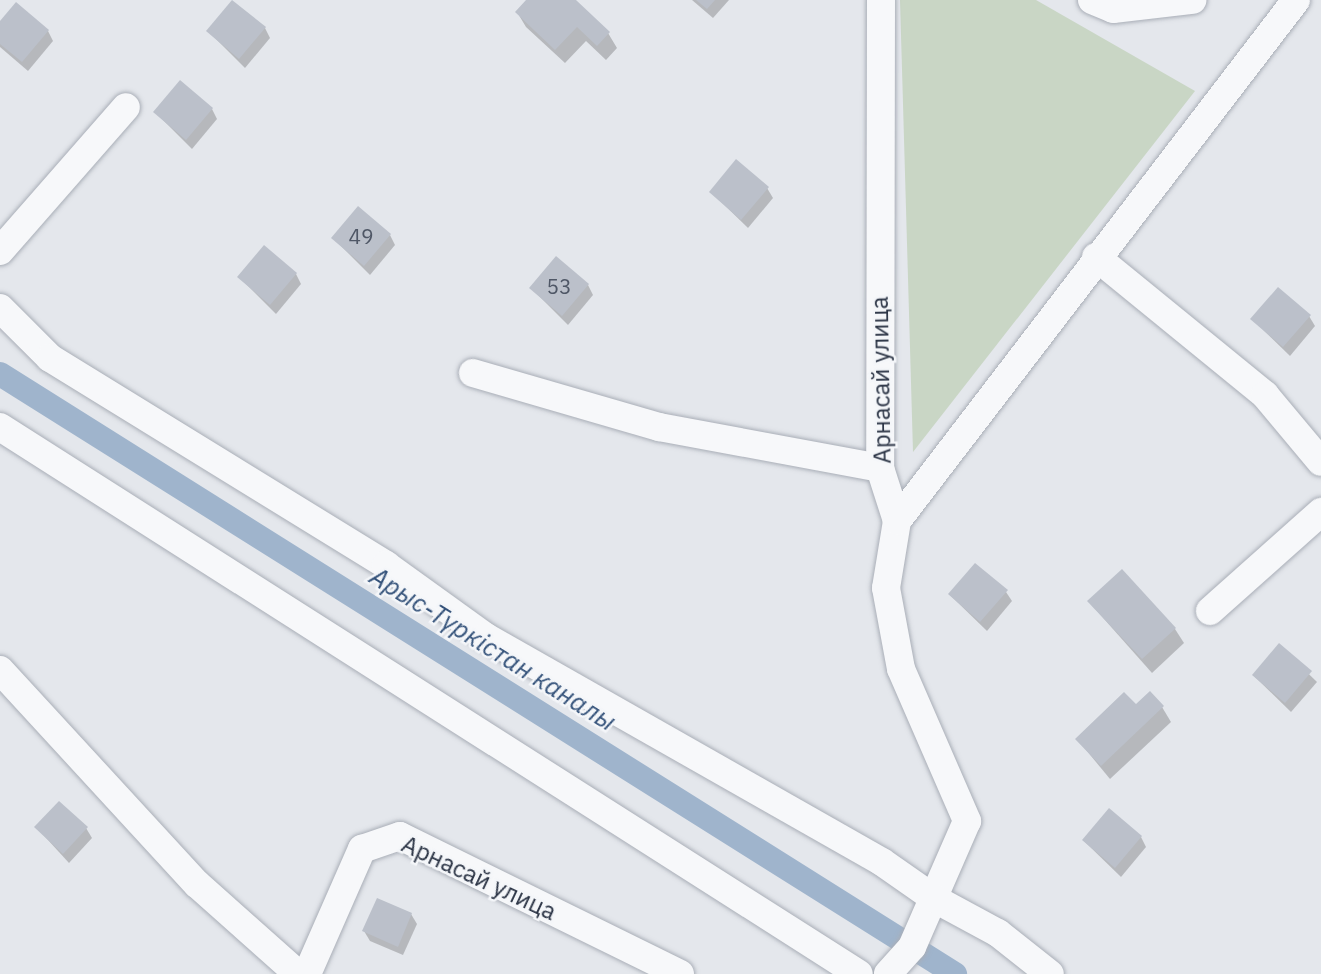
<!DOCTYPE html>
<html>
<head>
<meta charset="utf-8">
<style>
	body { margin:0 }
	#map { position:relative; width:1321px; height:974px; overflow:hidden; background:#e4e7ec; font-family:"IBM Plex Sans",sans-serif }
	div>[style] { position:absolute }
	.green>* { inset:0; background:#c9d6c5 }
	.shadow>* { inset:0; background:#0003 }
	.canal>* { height:24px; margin:-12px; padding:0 12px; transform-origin:12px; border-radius:12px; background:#9fb4cc }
	.building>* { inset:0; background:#bbc0ca }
	.roads { filter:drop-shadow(0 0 2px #a9aeb7) drop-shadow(0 0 2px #a9aeb7) }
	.minor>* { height:28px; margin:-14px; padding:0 14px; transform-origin:14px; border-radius:14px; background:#f7f8fa }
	span { translate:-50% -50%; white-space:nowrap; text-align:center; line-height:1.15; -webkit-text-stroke:5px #f4f6f9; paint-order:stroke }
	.number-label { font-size:21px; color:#4f5766 }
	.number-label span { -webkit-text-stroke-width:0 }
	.street-label { font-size:24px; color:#2b3445 }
	.water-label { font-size:26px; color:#34527a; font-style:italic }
</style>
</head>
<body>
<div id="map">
	<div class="green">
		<div style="clip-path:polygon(900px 0,1036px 0,1195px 91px,913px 452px)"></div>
	</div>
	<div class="shadow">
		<div style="clip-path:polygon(529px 0,573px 0,608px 33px,617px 48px,606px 60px,586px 41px,565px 63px,526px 27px,517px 12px)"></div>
		<div style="clip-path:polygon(692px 0,729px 0,713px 18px)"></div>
		<div style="clip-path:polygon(0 24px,48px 31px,53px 41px,28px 71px,0 47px)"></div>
		<div style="clip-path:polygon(265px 28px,270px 38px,245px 68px,208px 31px)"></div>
		<div style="clip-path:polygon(212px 109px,217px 119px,192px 149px,155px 112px)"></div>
		<div style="clip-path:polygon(767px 188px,773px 198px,748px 228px,711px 192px)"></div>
		<div style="clip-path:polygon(390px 235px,395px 245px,370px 275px,333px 238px)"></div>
		<div style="clip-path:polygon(296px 274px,301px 284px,276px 314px,239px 277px)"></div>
		<div style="clip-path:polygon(588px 285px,593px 295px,568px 325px,531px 288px)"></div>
		<div style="clip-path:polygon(1309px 316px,1315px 326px,1290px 356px,1252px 319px)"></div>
		<div style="clip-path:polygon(1006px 592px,1012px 601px,987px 631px,950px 595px)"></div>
		<div style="clip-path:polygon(1089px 602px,1175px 629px,1184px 643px,1152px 673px)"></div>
		<div style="clip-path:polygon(1280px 646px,1317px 682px,1291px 712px,1254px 676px)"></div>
		<div style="clip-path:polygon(1136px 707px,1162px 707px,1171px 722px,1110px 779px,1077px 739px)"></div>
		<div style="clip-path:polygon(37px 828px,86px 828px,92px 838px,69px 863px)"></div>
		<div style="clip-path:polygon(1141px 837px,1146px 847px,1121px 877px,1084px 841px)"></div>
		<div style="clip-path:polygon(411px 914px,417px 924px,403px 955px,370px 941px,364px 931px)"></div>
	</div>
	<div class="canal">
		<div style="left:0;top:374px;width:1128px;rotate:32.14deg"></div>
	</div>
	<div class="building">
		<div style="clip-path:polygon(232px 0,266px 27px,239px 59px,206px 31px)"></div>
		<div style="clip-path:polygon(526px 0,576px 0,610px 32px,597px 46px,577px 27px,555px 50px,515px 12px)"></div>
		<div style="clip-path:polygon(696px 0,715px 0,707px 9px)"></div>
		<div style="clip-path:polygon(16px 2px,49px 30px,22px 62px,0 44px,0 21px)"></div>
		<div style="clip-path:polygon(180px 80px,213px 108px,186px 140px,153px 112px)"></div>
		<div style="clip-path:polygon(736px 159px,769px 187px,741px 220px,709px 192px)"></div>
		<div style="clip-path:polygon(358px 206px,391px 234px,364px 266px,331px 238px)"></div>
		<div style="clip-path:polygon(264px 245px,297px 273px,270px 305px,237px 277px)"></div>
		<div style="clip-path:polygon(556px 256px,589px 284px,562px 316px,529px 288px)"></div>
		<div style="clip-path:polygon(1278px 287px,1311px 315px,1283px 347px,1250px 319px)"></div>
		<div style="clip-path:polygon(975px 563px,1008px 590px,980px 622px,948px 594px)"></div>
		<div style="clip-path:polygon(1122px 569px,1176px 628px,1142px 659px,1087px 601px)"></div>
		<div style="clip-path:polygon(1279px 643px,1312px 671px,1285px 703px,1252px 675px)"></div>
		<div style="clip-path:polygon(1150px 691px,1164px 706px,1101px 766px,1075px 739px,1124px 692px,1136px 704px)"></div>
		<div style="clip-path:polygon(59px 801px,88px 827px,63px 854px,34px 827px)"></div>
		<div style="clip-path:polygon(1109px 808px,1142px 836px,1115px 868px,1082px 840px)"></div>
		<div style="clip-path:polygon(377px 898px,412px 913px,398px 947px,362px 931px)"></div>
	</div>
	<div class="roads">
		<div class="minor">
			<div style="left:881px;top:0;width:468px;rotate:90.1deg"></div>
			<div style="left:880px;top:468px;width:56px;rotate:72.2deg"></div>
			<div style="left:897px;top:521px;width:68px;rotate:99.3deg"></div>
			<div style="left:886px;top:588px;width:82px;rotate:79.5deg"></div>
			<div style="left:901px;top:669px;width:166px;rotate:66.5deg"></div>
			<div style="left:967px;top:821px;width:137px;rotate:113.6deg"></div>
			<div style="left:912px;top:947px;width:36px;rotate:132deg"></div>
			<div style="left:1092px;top:0;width:23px;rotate:23deg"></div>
			<div style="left:1113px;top:9px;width:80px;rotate:-6.5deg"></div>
			<div style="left:0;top:251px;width:191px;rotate:-48.8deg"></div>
			<div style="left:1096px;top:257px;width:218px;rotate:39.2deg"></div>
			<div style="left:1265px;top:395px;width:87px;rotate:50.1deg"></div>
			<div style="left:0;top:308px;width:71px;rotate:45deg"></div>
			<div style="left:50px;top:358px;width:395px;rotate:31.6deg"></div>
			<div style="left:386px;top:565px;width:123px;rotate:35.8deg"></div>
			<div style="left:486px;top:637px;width:455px;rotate:29.6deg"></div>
			<div style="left:882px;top:862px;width:65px;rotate:34.9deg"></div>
			<div style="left:935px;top:899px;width:72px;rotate:28.4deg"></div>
			<div style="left:998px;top:933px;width:66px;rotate:38.3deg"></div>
			<div style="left:473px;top:373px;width:194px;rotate:16.2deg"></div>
			<div style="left:659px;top:427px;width:225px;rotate:10.5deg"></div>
			<div style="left:0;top:427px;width:1018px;rotate:32.49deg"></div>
			<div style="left:897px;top:521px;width:656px;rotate:-52.55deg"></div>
			<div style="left:1210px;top:611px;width:149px;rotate:-41.7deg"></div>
			<div style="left:0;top:670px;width:291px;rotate:47.4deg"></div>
			<div style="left:197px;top:884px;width:135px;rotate:41.7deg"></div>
			<div style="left:307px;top:974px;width:137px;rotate:-66.3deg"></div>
			<div style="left:362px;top:849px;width:40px;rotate:-18.9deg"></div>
			<div style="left:400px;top:836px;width:312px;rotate:26.2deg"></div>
		</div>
	</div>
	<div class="number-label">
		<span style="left:361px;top:236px">49</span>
		<span style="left:559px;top:286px">53</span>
	</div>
	<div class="street-label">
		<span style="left:881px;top:380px;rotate:-91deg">Арнасай улица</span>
		<span style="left:479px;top:878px;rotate:25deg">Арнасай улица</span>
	</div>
	<div class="water-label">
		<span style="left:493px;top:649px;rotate:32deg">Арыс-Түркістан каналы</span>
	</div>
</div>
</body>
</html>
